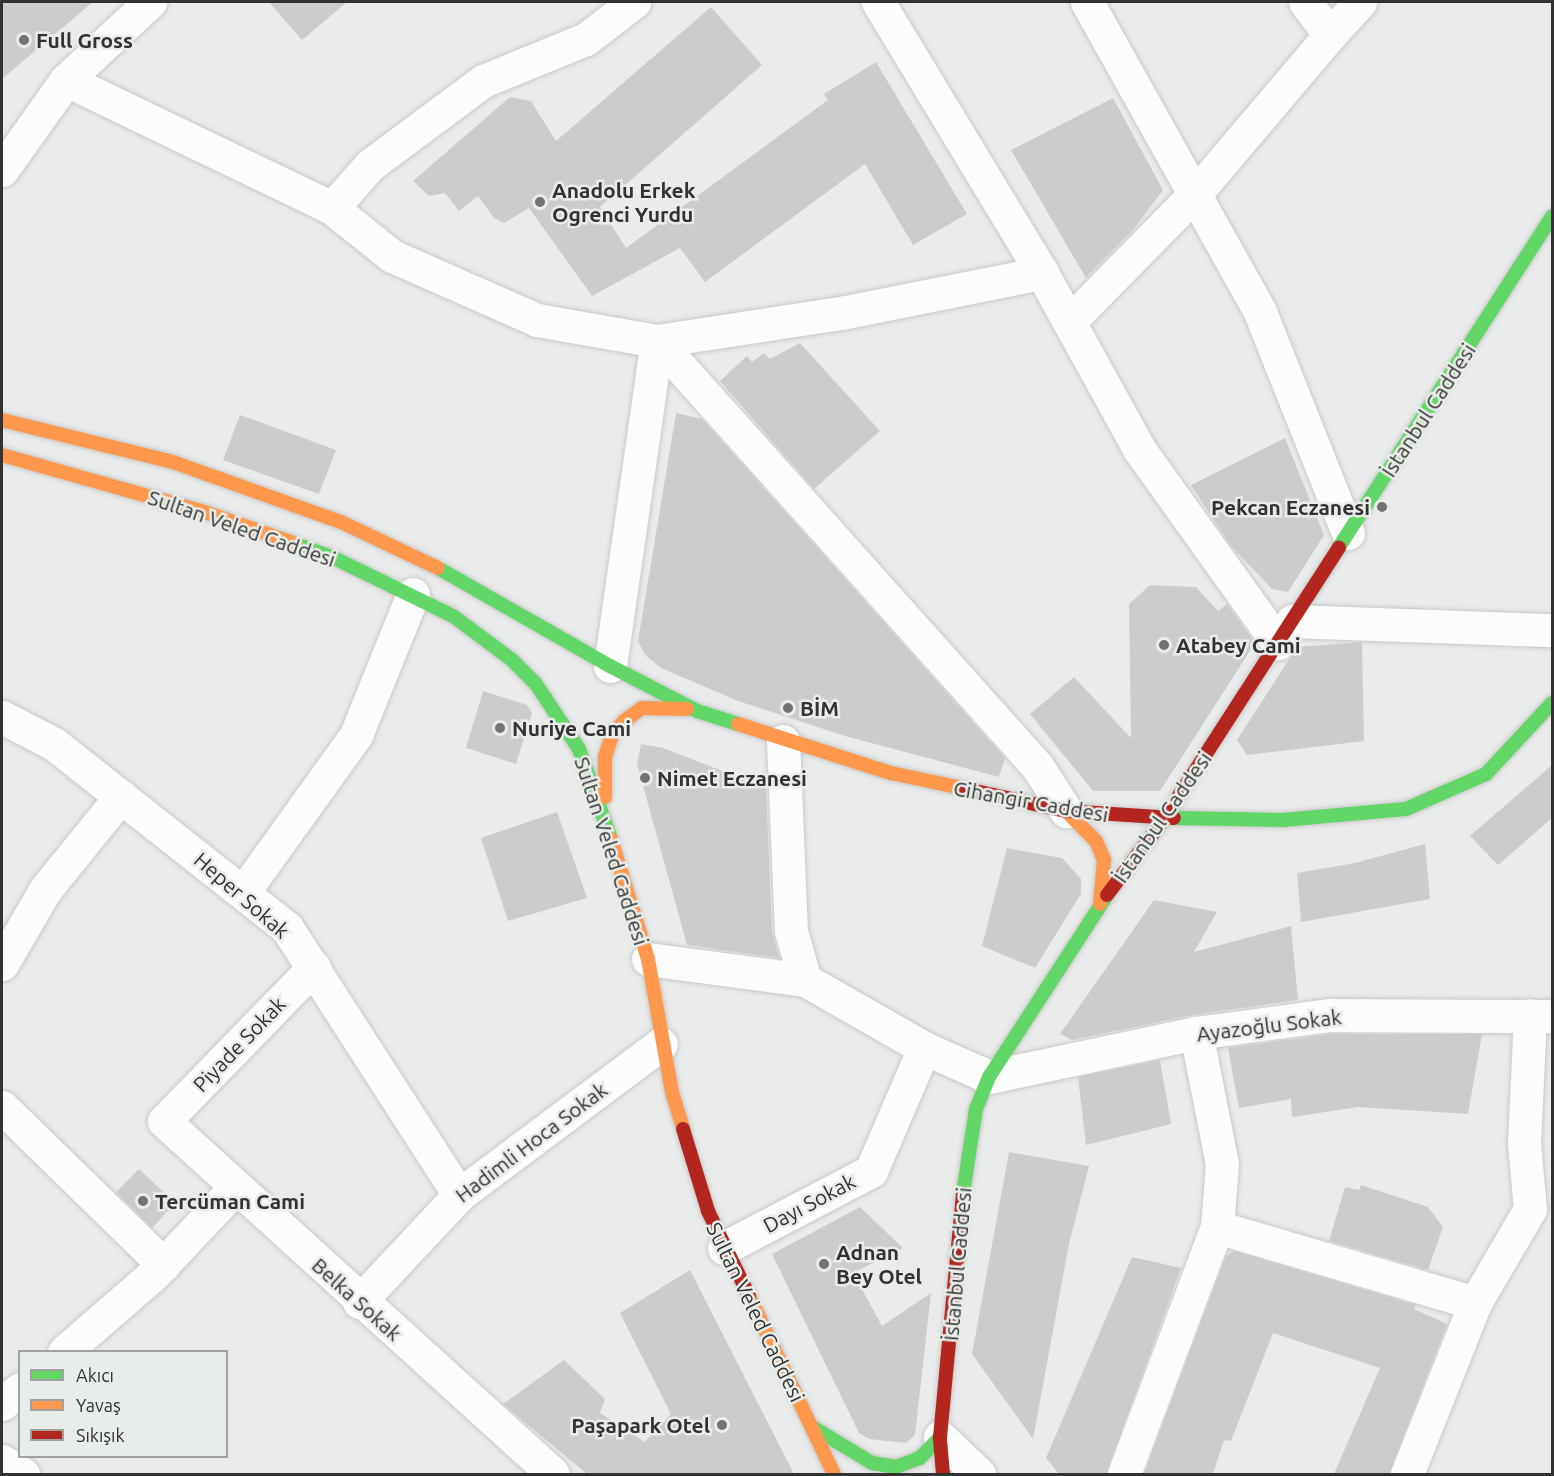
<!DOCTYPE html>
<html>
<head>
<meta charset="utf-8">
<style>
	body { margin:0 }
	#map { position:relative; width:1554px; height:1476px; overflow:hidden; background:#eaeceb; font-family:Ubuntu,sans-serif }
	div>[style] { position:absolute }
	.building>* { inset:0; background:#cbcdcc }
	.roads { filter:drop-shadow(0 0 2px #c8cac9) drop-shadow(0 0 2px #c8cac9) }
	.street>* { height:33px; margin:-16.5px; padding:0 16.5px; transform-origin:16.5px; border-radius:16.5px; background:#fcfcfc }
	.fast>* { height:14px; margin:-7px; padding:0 7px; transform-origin:7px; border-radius:7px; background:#63d668 }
	.slow>* { height:14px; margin:-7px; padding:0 7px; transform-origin:7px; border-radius:7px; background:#ff974d }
	.jam>* { height:14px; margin:-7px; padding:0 7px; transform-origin:7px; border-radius:7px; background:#b3261e }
	.dots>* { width:16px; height:16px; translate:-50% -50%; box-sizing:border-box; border:3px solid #e9edea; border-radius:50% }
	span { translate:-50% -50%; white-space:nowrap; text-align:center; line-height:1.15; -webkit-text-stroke:5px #e9edea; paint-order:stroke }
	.poi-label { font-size:21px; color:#313231; font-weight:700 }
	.left { translate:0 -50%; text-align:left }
	.right { translate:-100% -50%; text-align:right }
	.street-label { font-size:21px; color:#313231 }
	.frame { position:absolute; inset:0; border:3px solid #313231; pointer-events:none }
	.legend { position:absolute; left:18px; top:1350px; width:210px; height:108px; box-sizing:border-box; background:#e9edea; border:2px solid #9fa2a0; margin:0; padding:8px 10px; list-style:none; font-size:18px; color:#313231 }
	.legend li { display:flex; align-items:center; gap:12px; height:30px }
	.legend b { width:30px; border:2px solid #9fa2a0 }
</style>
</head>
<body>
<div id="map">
	<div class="building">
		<div style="clip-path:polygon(2px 2px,93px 2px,2px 79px)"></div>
		<div style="clip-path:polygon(269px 2px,347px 2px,302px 40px)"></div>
		<div style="clip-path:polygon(711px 7px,762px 65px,600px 207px,626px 248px,828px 100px,824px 94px,876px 62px,967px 214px,913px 245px,865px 164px,705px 282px,680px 248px,592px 296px,529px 208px,504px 223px,494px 218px,478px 196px,459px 211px,445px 193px,429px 196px,413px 181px,510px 97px,531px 101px,556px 141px)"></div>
		<div style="clip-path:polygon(1113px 98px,1163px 190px,1133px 230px,1086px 278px,1011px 150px)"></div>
		<div style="clip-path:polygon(800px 343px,880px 431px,814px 489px,720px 381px,747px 356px,752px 362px,764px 353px,770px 359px)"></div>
		<div style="clip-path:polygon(676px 413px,702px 419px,1005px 758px,999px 777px,845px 736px,738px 701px,661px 668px,645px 655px,638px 641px)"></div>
		<div style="clip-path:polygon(240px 415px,336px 450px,319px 494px,223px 460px)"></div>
		<div style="clip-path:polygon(1285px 438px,1324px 535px,1288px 592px,1272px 589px,1231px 546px,1191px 485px)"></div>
		<div style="clip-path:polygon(1150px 585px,1196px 587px,1218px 611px,1227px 604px,1255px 643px,1160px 791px,1093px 791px,1030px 714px,1074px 677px,1131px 738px,1129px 604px)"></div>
		<div style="clip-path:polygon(1362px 642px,1364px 741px,1247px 755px,1237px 740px,1297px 647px)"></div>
		<div style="clip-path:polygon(483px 691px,527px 705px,532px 713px,516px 764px,466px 748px)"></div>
		<div style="clip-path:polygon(641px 744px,663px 748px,766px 788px,772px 932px,779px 958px,687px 945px,637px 764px)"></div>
		<div style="clip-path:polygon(1552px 765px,1552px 818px,1498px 865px,1470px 836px)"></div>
		<div style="clip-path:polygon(557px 812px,587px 898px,508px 921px,481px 838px)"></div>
		<div style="clip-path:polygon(1425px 844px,1430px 899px,1301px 922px,1297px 873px,1355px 863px)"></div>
		<div style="clip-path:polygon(1007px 848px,1062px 858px,1081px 879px,1081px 894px,1035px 968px,982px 946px)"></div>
		<div style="clip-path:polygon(1154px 900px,1217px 912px,1194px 952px,1291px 926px,1298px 1000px,1192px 1015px,1072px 1040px,1060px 1034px)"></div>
		<div style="clip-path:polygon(1331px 1034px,1482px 1034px,1468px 1114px,1358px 1107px,1292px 1117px,1291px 1099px,1239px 1108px,1228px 1048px)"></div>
		<div style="clip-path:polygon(1160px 1060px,1171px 1124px,1086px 1145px,1078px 1077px)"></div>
		<div style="clip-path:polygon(1009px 1152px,1089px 1166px,1069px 1244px,1033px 1439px,972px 1354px)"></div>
		<div style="clip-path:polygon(139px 1169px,175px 1203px,152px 1228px,116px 1192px)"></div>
		<div style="clip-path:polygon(1361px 1185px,1428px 1207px,1443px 1227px,1428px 1270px,1329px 1241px,1345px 1187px,1359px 1190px)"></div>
		<div style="clip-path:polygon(860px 1207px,903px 1248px,853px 1273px,882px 1326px,931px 1293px,915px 1435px,906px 1443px,869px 1439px,859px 1433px,772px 1254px)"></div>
		<div style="clip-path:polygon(1234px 1251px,1416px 1305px,1414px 1309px,1447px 1324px,1389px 1474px,1334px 1474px,1380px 1368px,1273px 1333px,1231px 1441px,1224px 1440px,1213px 1474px,1144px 1474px,1226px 1256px)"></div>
		<div style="clip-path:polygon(1132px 1257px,1181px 1268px,1106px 1474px,1059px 1474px,1046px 1458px)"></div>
		<div style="clip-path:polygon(690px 1270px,794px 1474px,587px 1474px,503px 1404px,564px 1360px,605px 1399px,600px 1413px,645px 1442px,671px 1414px,620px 1313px)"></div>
	</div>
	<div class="roads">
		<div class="street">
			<div style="left:878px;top:2px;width:317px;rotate:58.8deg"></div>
			<div style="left:1087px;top:2px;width:355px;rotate:60.8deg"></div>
			<div style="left:1260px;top:312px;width:238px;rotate:68.3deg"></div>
			<div style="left:1330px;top:35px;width:45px;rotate:-47.7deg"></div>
			<div style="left:66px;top:80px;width:295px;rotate:25.7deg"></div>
			<div style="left:332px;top:208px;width:57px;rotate:-48.5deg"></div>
			<div style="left:370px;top:165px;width:141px;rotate:-36.6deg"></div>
			<div style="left:483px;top:81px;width:111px;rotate:-22.2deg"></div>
			<div style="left:586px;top:39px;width:61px;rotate:-37.6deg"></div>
			<div style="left:2px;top:170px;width:110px;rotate:-54.6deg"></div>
			<div style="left:66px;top:80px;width:115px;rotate:-42.9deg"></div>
			<div style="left:332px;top:208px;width:77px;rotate:38.7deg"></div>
			<div style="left:392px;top:256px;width:158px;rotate:23.8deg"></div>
			<div style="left:537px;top:320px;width:122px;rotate:9.9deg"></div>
			<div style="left:657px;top:341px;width:191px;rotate:-8.7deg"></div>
			<div style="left:846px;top:312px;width:200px;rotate:-11.3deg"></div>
			<div style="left:1042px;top:273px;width:201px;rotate:61.1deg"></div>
			<div style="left:1139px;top:449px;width:239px;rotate:54.4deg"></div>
			<div style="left:1069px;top:322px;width:180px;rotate:-45.5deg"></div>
			<div style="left:1195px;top:194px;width:209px;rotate:-49.7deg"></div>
			<div style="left:1330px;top:35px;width:41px;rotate:-127.1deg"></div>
			<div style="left:1292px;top:621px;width:260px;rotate:2deg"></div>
			<div style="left:610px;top:666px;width:328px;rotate:-81.8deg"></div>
			<div style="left:657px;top:341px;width:570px;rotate:48.2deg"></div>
			<div style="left:1037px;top:766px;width:54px;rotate:57.2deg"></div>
			<div style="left:2px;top:717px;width:59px;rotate:27.4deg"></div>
			<div style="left:54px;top:744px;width:297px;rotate:38.3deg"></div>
			<div style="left:287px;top:928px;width:318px;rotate:57.2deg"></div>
			<div style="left:783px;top:741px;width:190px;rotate:87.6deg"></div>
			<div style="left:791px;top:931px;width:51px;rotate:74.1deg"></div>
			<div style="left:805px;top:980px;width:137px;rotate:29.7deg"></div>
			<div style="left:924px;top:1048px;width:71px;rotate:24deg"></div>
			<div style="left:989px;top:1077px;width:212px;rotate:-12deg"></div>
			<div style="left:1196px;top:1033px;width:135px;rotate:-7.7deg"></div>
			<div style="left:1330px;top:1015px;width:222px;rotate:0.3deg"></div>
			<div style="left:244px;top:891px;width:192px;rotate:-54.3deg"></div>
			<div style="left:356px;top:735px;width:152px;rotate:-68deg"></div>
			<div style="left:648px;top:959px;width:158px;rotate:7.6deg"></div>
			<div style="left:2px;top:964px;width:86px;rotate:-59.8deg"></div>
			<div style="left:45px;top:890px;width:121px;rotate:-51deg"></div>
			<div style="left:314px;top:967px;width:215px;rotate:134.2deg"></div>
			<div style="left:164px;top:1121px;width:525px;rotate:42.22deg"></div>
			<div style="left:2px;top:1107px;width:226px;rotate:44.3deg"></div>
			<div style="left:1217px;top:1227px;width:269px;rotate:16.4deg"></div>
			<div style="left:724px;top:1248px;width:166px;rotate:-27.6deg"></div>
			<div style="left:871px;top:1171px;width:134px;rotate:-66.7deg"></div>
			<div style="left:359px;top:1302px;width:146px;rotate:-46.9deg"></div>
			<div style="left:459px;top:1195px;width:252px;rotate:-36.8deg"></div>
			<div style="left:64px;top:1352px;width:119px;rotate:-40.9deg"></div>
			<div style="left:154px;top:1274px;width:120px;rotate:-46.7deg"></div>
			<div style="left:2px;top:1404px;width:23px;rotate:-40deg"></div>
			<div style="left:940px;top:1437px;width:54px;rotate:43.5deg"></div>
			<div style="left:2px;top:1461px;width:25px;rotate:32deg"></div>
			<div style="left:1124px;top:1474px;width:264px;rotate:-69.4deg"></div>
			<div style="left:1217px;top:1227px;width:63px;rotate:-85.5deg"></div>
			<div style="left:1222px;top:1164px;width:134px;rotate:-101.2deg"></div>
			<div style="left:1407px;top:1474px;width:184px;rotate:-68.3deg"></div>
			<div style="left:1475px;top:1303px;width:109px;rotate:-59.7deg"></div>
			<div style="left:1530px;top:1209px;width:66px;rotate:-95.2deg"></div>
			<div style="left:1524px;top:1143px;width:128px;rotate:-87.3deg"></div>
		</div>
		<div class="fast">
			<div style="left:296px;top:544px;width:38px;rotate:20deg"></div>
			<div style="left:332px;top:557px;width:135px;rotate:26deg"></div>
			<div style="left:453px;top:616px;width:74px;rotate:36.7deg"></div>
			<div style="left:512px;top:660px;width:34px;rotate:45deg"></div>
			<div style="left:536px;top:684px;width:78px;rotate:56.5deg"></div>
			<div style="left:579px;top:749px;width:96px;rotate:70.4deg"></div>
			<div style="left:1339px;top:547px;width:393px;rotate:-57.2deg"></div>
			<div style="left:438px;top:568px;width:198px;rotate:29.7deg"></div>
			<div style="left:610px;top:666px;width:98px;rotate:27.3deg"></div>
			<div style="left:697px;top:711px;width:43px;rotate:17.6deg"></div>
			<div style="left:1174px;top:818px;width:109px;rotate:1.1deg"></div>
			<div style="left:1283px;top:820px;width:123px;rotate:-5.1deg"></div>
			<div style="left:1406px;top:809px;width:87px;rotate:-23.6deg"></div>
			<div style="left:1486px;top:774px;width:97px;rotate:-47.1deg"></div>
			<div style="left:963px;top:1193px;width:85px;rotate:-81.2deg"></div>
			<div style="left:976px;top:1109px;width:35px;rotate:-68deg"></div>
			<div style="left:989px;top:1077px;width:217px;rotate:-57deg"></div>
			<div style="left:814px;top:1428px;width:68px;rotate:31.1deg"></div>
			<div style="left:872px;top:1463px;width:24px;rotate:9deg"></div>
			<div style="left:896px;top:1467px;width:26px;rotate:-21deg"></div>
			<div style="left:920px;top:1458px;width:29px;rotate:-46deg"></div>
		</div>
		<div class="slow">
			<div style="left:2px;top:420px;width:176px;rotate:13.8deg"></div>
			<div style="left:173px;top:462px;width:178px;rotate:19.7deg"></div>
			<div style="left:341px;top:522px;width:107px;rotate:25.4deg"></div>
			<div style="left:2px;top:455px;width:214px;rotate:15.7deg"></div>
			<div style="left:208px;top:513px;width:93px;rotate:19.4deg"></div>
			<div style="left:738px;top:724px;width:161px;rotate:17.8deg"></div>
			<div style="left:891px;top:773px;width:73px;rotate:11.9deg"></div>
			<div style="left:605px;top:797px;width:40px;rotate:-90deg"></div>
			<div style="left:605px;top:757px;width:23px;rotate:-72deg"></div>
			<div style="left:612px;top:735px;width:18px;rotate:-49deg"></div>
			<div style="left:624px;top:721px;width:22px;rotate:-36deg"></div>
			<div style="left:642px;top:708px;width:45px;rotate:1.3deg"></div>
			<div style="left:1066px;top:811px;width:42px;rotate:45deg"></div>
			<div style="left:1096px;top:841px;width:21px;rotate:67deg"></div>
			<div style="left:1104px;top:860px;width:44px;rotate:95.2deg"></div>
			<div style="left:611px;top:839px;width:126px;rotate:72.9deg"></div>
			<div style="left:648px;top:959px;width:135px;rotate:79.8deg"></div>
			<div style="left:672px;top:1092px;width:39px;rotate:73deg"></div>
			<div style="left:749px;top:1296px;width:197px;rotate:64.5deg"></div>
		</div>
		<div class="jam">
			<div style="left:962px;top:788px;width:107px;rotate:12.5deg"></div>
			<div style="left:1066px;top:811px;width:108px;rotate:3.7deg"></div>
			<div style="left:1107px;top:895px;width:95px;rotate:-53.1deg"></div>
			<div style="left:1164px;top:819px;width:323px;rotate:-57.2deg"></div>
			<div style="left:683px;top:1129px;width:86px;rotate:73deg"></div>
			<div style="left:708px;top:1211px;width:94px;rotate:64.2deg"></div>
			<div style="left:943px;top:1474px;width:37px;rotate:-95deg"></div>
			<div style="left:940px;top:1437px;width:245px;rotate:-84.6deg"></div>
		</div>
	</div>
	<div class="dots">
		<div style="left:24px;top:40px;background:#727372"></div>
		<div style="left:540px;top:202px;background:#727372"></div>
		<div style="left:1382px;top:507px;background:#727372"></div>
		<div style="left:1164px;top:645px;background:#727372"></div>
		<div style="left:788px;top:708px;background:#727372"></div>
		<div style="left:500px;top:728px;background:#727372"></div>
		<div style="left:645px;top:778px;background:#727372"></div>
		<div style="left:143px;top:1201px;background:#727372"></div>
		<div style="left:824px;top:1264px;background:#727372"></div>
		<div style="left:722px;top:1425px;background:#727372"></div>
	</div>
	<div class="poi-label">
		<span class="left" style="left:36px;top:40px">Full Gross</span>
		<span class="left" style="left:552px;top:202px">Anadolu Erkek<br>Ogrenci Yurdu</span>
		<span class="right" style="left:1370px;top:507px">Pekcan Eczanesi</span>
		<span class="left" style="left:1176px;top:645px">Atabey Cami</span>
		<span class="left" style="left:800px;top:708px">BİM</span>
		<span class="left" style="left:512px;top:728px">Nuriye Cami</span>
		<span class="left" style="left:657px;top:778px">Nimet Eczanesi</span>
		<span class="left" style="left:155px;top:1201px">Tercüman Cami</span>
		<span class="left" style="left:836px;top:1264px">Adnan<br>Bey Otel</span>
		<span class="right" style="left:710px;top:1425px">Paşapark Otel</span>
	</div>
	<div class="street-label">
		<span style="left:1428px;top:410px;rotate:-57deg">İstanbul Caddesi</span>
		<span style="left:242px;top:528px;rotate:19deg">Sultan Veled Caddesi</span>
		<span style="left:1031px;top:801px;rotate:10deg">Cihangir Caddesi</span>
		<span style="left:1162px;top:817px;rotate:-55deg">İstanbul Caddesi</span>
		<span style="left:612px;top:851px;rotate:72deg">Sultan Veled Caddesi</span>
		<span style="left:242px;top:895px;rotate:41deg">Heper Sokak</span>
		<span style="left:1269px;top:1025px;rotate:-7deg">Ayazoğlu Sokak</span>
		<span style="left:239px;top:1044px;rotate:-46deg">Piyade Sokak</span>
		<span style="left:531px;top:1142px;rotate:-37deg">Hadimli Hoca Sokak</span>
		<span style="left:809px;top:1203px;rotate:-28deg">Dayı Sokak</span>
		<span style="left:957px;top:1264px;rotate:-85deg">İstanbul Caddesi</span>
		<span style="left:357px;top:1299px;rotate:42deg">Belka Sokak</span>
		<span style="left:756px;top:1312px;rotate:64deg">Sultan Veled Caddesi</span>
	</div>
	<div class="frame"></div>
	<ul class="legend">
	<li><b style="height:8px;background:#63d668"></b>Akıcı</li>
	<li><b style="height:8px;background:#ff974d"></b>Yavaş</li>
	<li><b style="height:8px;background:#b3261e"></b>Sıkışık</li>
	</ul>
</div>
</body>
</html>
